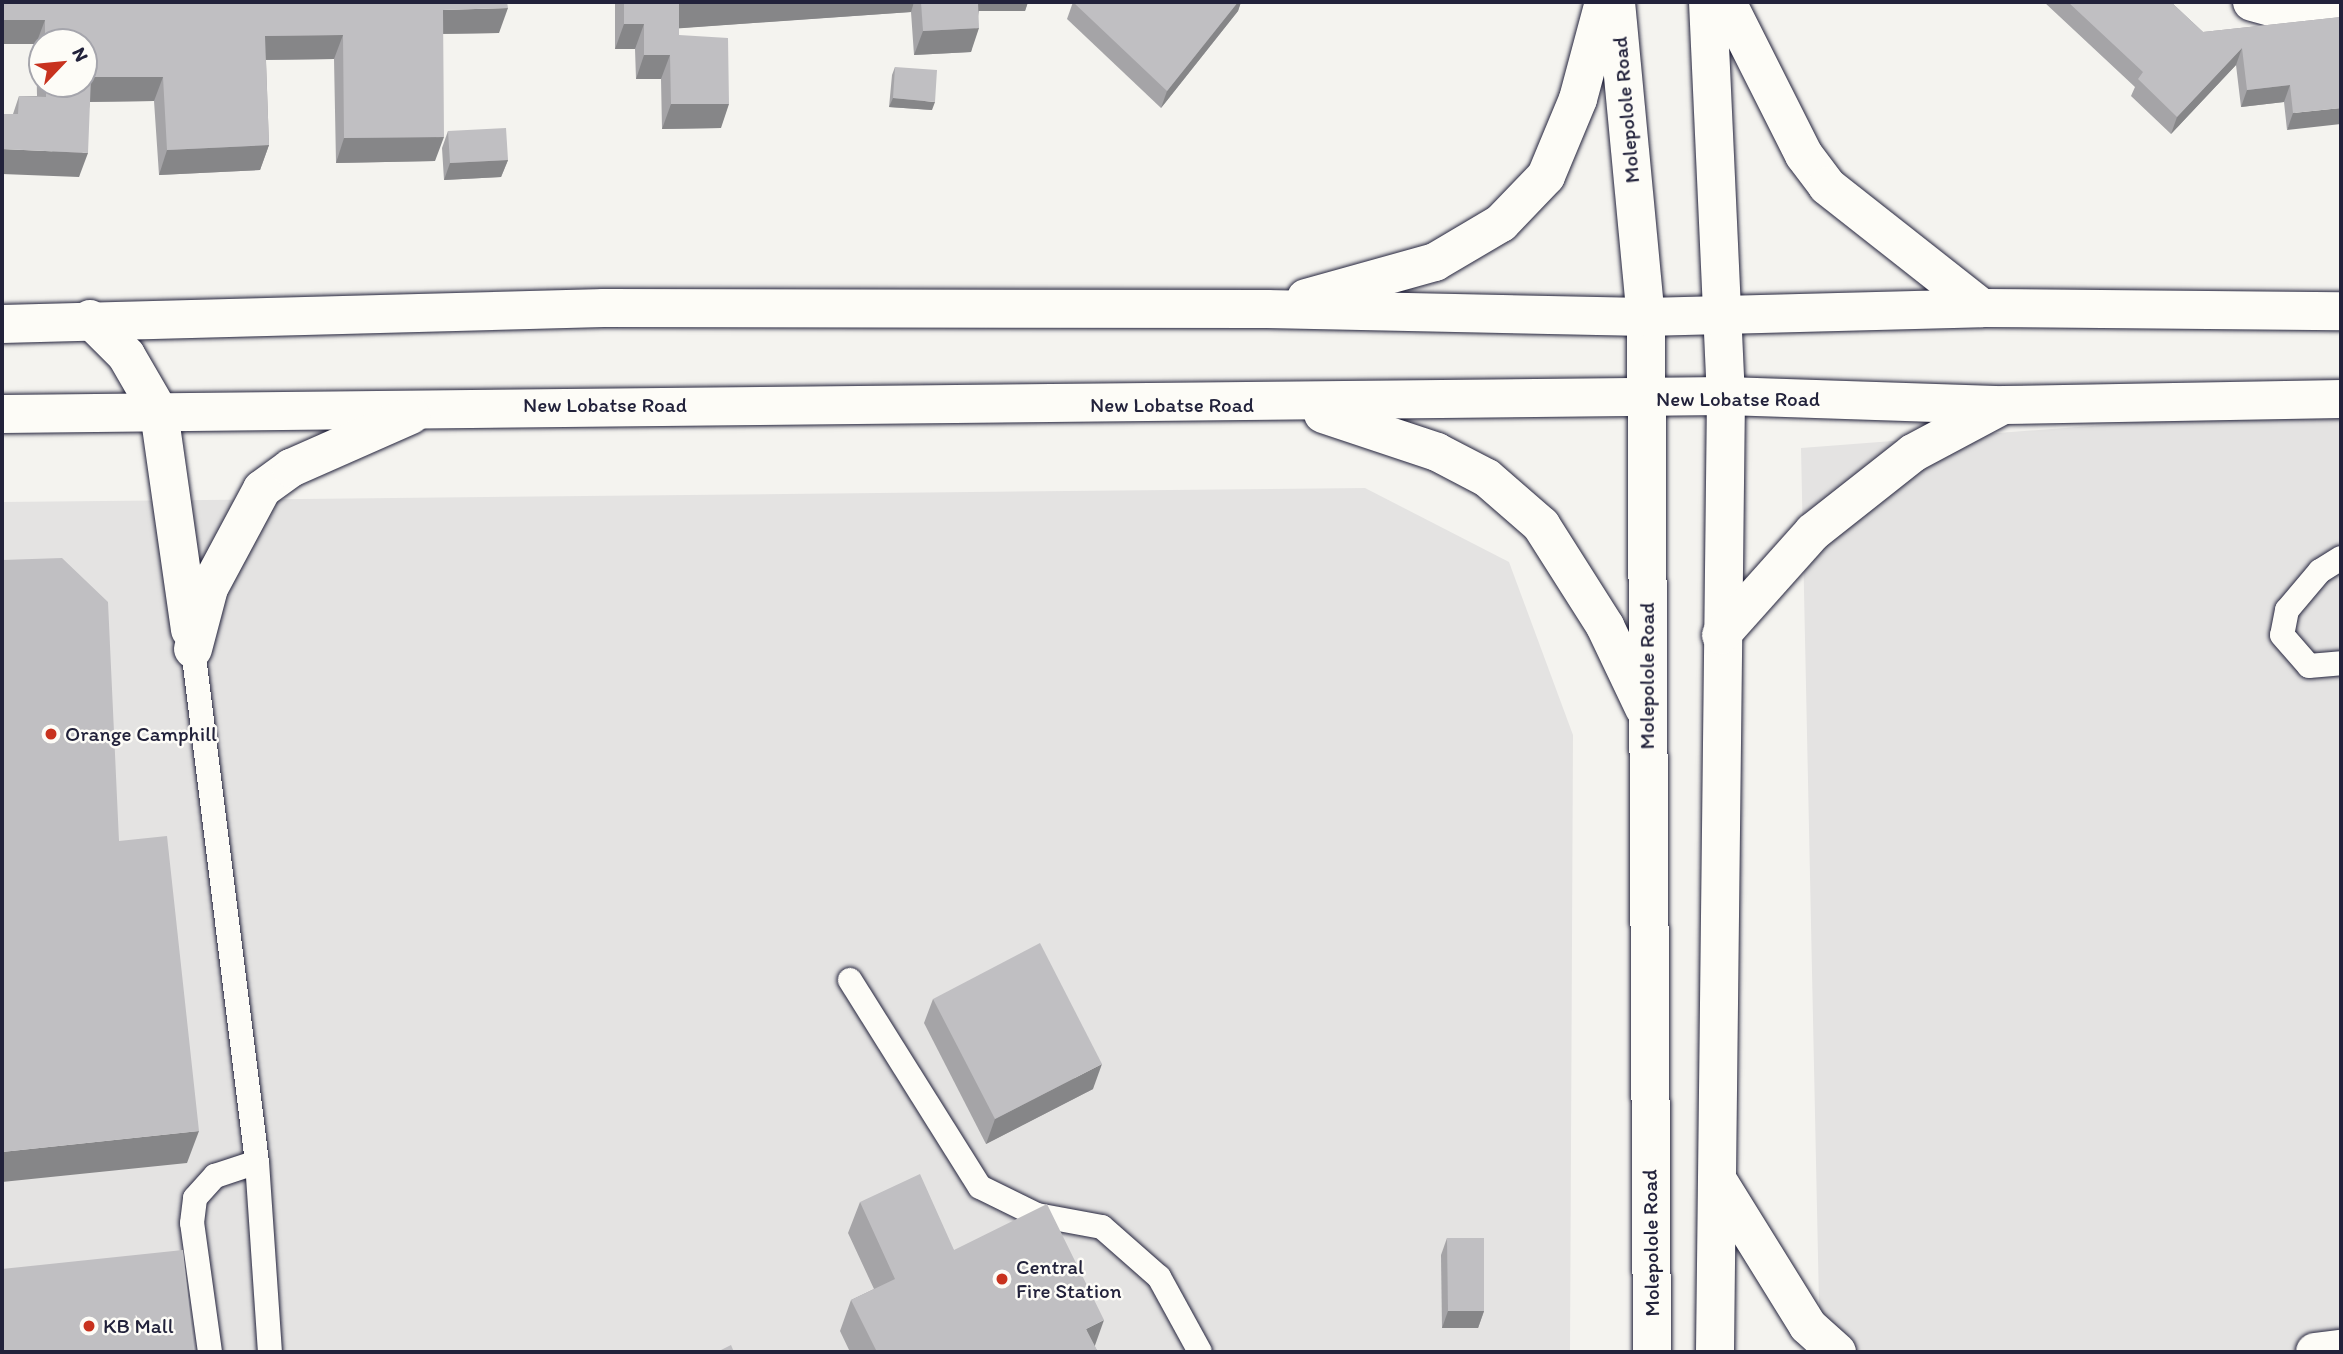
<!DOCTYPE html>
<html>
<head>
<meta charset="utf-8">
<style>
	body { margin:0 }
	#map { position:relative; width:2343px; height:1354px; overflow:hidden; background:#f4f3ef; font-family:Itim,sans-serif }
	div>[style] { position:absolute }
	.built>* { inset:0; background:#e4e3e2 }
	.roads { filter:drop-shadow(0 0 2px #22223b) drop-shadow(0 0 2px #22223b) }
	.lane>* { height:24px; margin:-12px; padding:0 12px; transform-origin:12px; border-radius:12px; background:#fdfcf7 }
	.street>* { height:38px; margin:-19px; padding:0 19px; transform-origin:19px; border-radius:19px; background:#fdfcf7 }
	.primary>* { height:38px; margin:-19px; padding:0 19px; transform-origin:19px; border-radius:19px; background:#fdfcf7 }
	.wall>* { inset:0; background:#a5a4a7 }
	.shaded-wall>* { inset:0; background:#868688 }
	.building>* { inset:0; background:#c0bfc2 }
	.dots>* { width:19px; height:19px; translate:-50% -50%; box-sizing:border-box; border:4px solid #fdfcf7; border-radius:50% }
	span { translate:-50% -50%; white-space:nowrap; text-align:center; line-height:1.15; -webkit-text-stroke:5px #fdfcf7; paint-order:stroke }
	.street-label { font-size:21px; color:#22223b }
	.poi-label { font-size:21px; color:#22223b }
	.left { translate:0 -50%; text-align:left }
	.frame { position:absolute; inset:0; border:4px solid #22223b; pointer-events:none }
	.north { position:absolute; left:28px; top:28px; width:70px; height:70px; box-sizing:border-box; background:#fdfcf7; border:2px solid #a5a5ac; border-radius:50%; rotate:64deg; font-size:19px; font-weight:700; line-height:28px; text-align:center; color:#22223b }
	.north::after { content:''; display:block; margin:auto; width:24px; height:32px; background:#c8321e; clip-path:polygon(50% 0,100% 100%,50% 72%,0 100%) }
</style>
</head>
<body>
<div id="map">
	<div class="built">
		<div style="clip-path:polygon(2341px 407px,2341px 1352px,1820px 1352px,1801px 448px)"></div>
		<div style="clip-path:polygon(1365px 488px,1509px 562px,1573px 735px,1570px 1352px,2px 1352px,2px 502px)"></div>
	</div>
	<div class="roads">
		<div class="lane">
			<div style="left:2341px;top:558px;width:25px;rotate:148deg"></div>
			<div style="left:2320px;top:571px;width:51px;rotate:130.2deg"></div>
			<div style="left:2287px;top:610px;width:25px;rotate:101deg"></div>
			<div style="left:2282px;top:635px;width:41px;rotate:48.9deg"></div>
			<div style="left:2309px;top:666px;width:32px;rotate:-5deg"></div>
			<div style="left:193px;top:649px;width:517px;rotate:82.89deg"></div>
			<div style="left:257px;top:1162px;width:190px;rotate:86.1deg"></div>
			<div style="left:850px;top:980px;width:244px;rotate:57.9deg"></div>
			<div style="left:980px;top:1187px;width:64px;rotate:26.2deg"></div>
			<div style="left:1037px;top:1215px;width:66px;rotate:10.5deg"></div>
			<div style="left:1102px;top:1227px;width:76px;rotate:41.3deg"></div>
			<div style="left:1159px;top:1277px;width:85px;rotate:61.3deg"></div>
			<div style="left:210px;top:1352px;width:130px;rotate:-97.9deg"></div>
			<div style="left:192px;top:1223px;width:25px;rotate:-83deg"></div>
			<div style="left:195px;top:1198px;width:30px;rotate:-48deg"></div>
			<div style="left:215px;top:1176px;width:44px;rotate:-18.4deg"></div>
		</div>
		<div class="street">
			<div style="left:2252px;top:2px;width:31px;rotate:15deg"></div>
			<div style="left:2282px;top:10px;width:59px;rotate:-4.8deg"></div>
			<div style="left:1720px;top:1184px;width:167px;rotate:58.2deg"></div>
			<div style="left:1808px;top:1326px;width:39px;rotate:42deg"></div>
			<div style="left:2315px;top:1352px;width:26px;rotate:-7deg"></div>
		</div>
		<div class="primary">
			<div style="left:1616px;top:2px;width:316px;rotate:84.6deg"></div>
			<div style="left:1646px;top:317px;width:1035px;rotate:89.67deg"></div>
			<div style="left:1708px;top:2px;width:394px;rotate:87.4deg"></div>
			<div style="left:1726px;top:396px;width:956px;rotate:90.66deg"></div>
			<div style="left:1727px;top:2px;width:171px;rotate:63.3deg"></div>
			<div style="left:1804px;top:155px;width:39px;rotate:53deg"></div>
			<div style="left:1827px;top:186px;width:197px;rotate:38.2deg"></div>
			<div style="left:1306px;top:298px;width:134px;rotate:-15.6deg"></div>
			<div style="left:1435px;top:262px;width:77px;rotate:-30.6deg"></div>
			<div style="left:1501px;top:223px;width:65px;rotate:-46.2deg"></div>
			<div style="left:1546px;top:176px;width:83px;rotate:-67.4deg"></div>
			<div style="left:1578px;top:99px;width:100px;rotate:-75deg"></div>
			<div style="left:90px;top:319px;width:51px;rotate:45deg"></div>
			<div style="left:126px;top:355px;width:66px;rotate:59.9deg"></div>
			<div style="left:159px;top:412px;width:220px;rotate:81.9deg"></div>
			<div style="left:2px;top:324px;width:602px;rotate:-1.52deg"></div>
			<div style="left:604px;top:308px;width:663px;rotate:0.09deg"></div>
			<div style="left:1267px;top:309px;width:379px;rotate:1.2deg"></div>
			<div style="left:1646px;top:317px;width:336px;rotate:-1.5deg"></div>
			<div style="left:1982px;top:308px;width:359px;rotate:0.5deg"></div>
			<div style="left:2px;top:414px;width:1724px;rotate:-0.6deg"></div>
			<div style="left:1726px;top:396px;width:277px;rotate:1.9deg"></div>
			<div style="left:2003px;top:405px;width:338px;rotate:-1deg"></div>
			<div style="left:1323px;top:414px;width:120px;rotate:18.4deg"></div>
			<div style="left:1437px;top:452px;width:56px;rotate:27.5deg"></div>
			<div style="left:1487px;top:478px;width:72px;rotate:41deg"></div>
			<div style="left:1541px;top:525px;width:120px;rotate:57.6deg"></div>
			<div style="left:1605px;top:626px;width:91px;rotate:64.6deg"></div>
			<div style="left:1721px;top:635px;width:138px;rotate:-48.2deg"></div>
			<div style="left:1813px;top:532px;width:127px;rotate:-38.3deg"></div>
			<div style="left:1913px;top:453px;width:100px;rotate:-28.1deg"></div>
			<div style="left:193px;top:649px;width:63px;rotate:-75.3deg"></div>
			<div style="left:209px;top:588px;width:112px;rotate:-61.8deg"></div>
			<div style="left:262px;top:489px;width:36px;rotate:-36deg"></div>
			<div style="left:291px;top:468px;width:131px;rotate:-23.8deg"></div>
		</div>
	</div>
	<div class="wall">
		<div style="clip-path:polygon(evenodd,2px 2px,499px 33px,443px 34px,435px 161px,336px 163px,334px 59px,266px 60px,269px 145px,260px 170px,159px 175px,154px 101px,90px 102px,79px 177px,13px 114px,19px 96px,37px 96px,36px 44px,2px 2px,42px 42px,84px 42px,84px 84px,42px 84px,42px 42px)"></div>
		<div style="clip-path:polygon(615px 2px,1028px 2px,1025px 11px,979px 11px,971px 52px,914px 55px,911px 12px,679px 28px,679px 35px,721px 128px,662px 129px,661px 79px,636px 79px,635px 49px,615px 49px)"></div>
		<div style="clip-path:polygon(1073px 2px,1241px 2px,1238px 11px,1161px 108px,1067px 19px)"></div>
		<div style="clip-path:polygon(2044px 2px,2171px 2px,2203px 32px,2341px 17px,2287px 130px,2284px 102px,2241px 107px,2236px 65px,2171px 134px,2131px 96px,2135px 87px)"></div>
		<div style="clip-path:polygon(895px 67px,932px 110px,889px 107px,892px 75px)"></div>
		<div style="clip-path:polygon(448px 131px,508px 160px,501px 177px,444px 180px,442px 148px)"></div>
		<div style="clip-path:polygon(933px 999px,1093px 1089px,986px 1144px,924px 1023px)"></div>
		<div style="clip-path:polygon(860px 1202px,954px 1250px,1095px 1347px,1098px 1352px,850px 1352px,840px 1331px,851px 1300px,874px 1289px,848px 1233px)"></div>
		<div style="clip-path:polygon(1447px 1238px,1484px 1311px,1478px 1328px,1442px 1328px,1441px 1255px)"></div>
	</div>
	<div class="shaded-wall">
		<div style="clip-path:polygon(716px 2px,914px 2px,911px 12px,670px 29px,679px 4px)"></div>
		<div style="clip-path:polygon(972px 2px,1028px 2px,1025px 11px,968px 11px)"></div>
		<div style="clip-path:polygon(1238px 2px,1241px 2px,1238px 11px,1161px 108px,1167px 91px)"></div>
		<div style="clip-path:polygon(508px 8px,499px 33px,434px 34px,443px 10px)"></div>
		<div style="clip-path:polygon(2px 20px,45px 20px,36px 44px,2px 44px)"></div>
		<div style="clip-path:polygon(624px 24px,644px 24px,635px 49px,615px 49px)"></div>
		<div style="clip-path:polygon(979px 28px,971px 52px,914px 55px,923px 31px)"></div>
		<div style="clip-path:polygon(343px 35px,334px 59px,256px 60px,265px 36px)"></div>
		<div style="clip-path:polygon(2242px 48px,2236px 65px,2171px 134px,2177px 117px)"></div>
		<div style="clip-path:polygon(644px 55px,670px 55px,661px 79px,636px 79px)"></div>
		<div style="clip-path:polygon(91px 77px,163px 77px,154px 101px,82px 102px)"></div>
		<div style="clip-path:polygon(2290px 85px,2284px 102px,2241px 107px,2247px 90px)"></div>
		<div style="clip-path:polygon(893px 98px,935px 102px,932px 110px,889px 107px)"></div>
		<div style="clip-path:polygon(671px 104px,729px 104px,721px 128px,662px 129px)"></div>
		<div style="clip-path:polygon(2341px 108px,2341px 124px,2287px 130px,2293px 113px)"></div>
		<div style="clip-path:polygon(444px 137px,435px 161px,336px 163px,344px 138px)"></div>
		<div style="clip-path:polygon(269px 145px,260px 170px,159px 175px,167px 150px)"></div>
		<div style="clip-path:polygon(2px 149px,88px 153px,79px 177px,2px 174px)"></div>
		<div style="clip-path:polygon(508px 160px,501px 177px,444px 180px,450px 163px)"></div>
		<div style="clip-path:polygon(1102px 1064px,1093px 1089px,986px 1144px,995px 1119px)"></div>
		<div style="clip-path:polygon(199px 1131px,187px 1163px,2px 1182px,2px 1152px)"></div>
		<div style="clip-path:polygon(1448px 1311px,1484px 1311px,1478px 1328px,1442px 1328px)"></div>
		<div style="clip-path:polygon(1104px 1320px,1093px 1351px,1086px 1329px)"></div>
	</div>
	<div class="building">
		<div style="clip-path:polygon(2px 2px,507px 2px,508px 8px,443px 10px,444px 137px,344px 138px,343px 35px,265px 36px,269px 145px,167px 150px,163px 77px,91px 77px,88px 153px,2px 149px,2px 114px,18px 114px,19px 96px,46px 97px,46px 84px,84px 84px,84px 42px,45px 42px,45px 20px,2px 20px)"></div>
		<div style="clip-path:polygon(624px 2px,716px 2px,679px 4px,679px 35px,728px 38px,729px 104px,671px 104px,670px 55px,644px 55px,644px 24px,624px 24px)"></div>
		<div style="clip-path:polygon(921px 2px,978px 2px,979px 28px,923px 31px)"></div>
		<div style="clip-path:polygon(1073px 2px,1238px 2px,1167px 91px)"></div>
		<div style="clip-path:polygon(2068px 2px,2171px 2px,2203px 32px,2341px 17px,2341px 108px,2293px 113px,2290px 85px,2247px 90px,2242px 48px,2177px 117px,2138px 79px,2143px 72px)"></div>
		<div style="clip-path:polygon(895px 67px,937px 70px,935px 102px,893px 98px)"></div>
		<div style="clip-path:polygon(506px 128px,508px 160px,450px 163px,448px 131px)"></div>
		<div style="clip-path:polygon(62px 558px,108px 602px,119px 841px,167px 836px,199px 1131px,2px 1152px,2px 560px)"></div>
		<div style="clip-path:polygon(1040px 943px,1102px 1064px,995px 1119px,933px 999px)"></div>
		<div style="clip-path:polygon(920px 1174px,954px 1250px,1047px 1204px,1104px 1320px,1086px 1329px,1098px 1352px,877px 1352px,851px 1300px,895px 1279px,860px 1202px)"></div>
		<div style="clip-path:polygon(1447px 1238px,1484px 1238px,1484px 1311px,1448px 1311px)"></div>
		<div style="clip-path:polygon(183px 1250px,194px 1352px,2px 1352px,2px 1269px)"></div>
		<div style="clip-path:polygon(731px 1345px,734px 1352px,717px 1352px)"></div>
	</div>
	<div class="dots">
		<div style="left:51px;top:734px;background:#c8321e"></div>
		<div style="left:1002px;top:1279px;background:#c8321e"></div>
		<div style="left:89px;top:1326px;background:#c8321e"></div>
	</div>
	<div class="street-label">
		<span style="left:1626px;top:110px;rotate:-95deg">Molepolole Road</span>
		<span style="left:1738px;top:399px">New Lobatse Road</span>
		<span style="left:605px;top:405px">New Lobatse Road</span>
		<span style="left:1172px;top:405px">New Lobatse Road</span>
		<span style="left:1647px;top:676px;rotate:-90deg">Molepolole Road</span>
		<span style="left:1651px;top:1243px;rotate:-91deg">Molepolole Road</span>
	</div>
	<div class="poi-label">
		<span class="left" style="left:65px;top:734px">Orange Camphill</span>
		<span class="left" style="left:1016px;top:1279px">Central<br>Fire Station</span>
		<span class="left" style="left:103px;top:1326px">KB Mall</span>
	</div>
	<div class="frame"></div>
	<div class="north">N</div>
</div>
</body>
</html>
